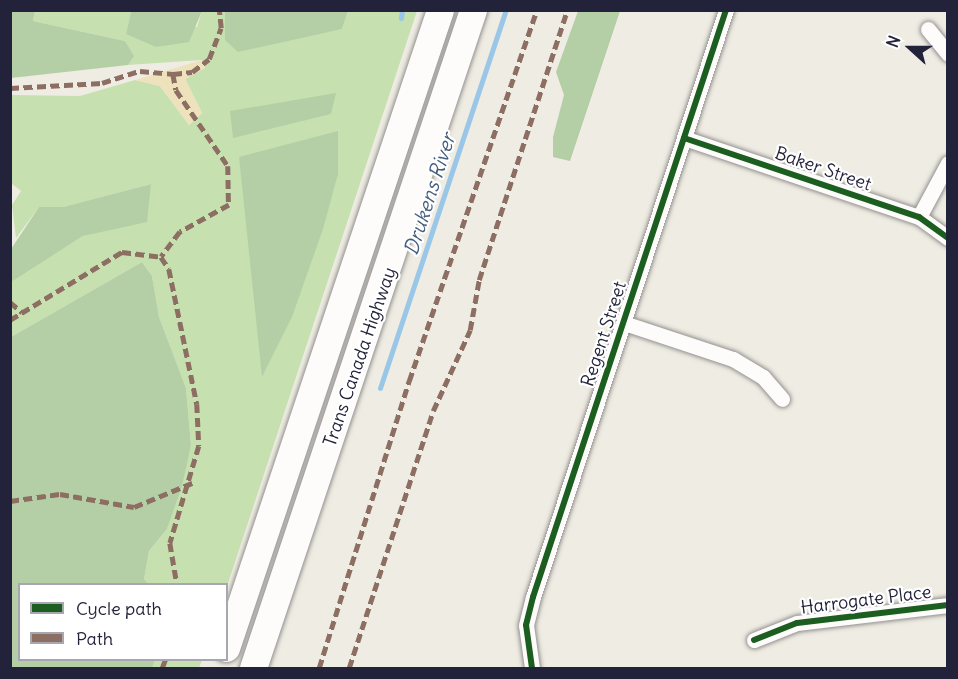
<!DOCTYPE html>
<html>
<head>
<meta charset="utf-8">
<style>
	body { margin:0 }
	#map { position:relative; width:958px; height:679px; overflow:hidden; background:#efece3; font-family:Delius,sans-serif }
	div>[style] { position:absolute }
	.green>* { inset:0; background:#c6e0b0 }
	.forest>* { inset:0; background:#b4cfa5 }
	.sand>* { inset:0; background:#eee2bd }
	.stream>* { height:5px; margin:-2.5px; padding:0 2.5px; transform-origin:2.5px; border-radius:2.5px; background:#9ac7e8 }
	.roads { filter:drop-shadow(0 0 2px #939190) drop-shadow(0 0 2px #939190) }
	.street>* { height:15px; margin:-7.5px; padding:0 7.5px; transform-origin:7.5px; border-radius:7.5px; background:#fdfcfb }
	.highway>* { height:27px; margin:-13.5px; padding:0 13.5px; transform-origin:13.5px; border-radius:13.5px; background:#fdfcfb }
	.quiet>* { height:4.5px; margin-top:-2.25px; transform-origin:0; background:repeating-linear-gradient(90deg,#8d6e63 0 9px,transparent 0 13.5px) }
	.cycleway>* { height:6px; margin:-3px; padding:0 3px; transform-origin:3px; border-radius:3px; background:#1b5e20 }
	span { translate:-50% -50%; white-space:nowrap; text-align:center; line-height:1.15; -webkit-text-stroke:4.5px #fff; paint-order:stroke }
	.street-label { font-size:18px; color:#22223b }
	.water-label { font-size:20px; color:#445e81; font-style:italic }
	.frame { position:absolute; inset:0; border:12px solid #22223b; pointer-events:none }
	.legend { position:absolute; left:18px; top:583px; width:210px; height:78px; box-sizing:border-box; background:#fff; border:2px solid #a7a7b1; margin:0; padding:8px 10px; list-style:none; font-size:18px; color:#22223b }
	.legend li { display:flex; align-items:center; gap:12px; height:30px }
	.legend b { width:30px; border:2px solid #a7a7b1 }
	.north { position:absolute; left:880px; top:18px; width:60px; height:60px; -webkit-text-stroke:4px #fff; paint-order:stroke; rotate:291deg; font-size:16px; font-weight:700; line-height:24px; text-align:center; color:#22223b }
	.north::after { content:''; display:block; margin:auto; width:21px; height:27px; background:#22223b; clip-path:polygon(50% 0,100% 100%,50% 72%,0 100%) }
</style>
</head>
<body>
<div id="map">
	<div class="green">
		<div style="clip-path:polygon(35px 11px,131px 11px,126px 34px,197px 27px,202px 11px,225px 11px,225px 39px,342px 29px,348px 11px,417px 11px,227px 586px,149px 584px,144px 579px,149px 551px,167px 529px,191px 445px,186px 388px,159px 317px,152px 276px,142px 262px,11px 337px,10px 282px,83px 236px,110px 228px,151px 184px,63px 207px,39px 207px,16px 238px,12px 205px,21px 191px,11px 183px,11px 95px,80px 96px,135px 80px,160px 86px,189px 125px,202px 113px,185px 79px,205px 68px,202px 60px,128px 65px,133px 56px,125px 41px,33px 21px)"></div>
		<div style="clip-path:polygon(155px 660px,202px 660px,199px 668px,152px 668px)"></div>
	</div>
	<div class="forest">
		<div style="clip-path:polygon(10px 11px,35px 11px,33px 21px,125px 41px,134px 56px,128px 65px,11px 78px)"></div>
		<div style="clip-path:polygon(131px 11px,131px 10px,202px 11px,189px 42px,156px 47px,126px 34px)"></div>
		<div style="clip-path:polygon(225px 11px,225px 10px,348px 11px,342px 29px,238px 52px,225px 40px)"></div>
		<div style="clip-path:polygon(578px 11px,620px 11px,570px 161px,553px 157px,553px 137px,564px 95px,556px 72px)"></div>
		<div style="clip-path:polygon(336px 93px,331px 114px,233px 138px,230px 111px)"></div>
		<div style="clip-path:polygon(338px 131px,338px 174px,323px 229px,292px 317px,262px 377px,239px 157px)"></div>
		<div style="clip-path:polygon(151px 184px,147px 222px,83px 236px,11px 282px,11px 249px,39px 207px,63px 207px)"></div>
		<div style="clip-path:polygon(142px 262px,152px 276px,159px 317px,186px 388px,191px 445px,182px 486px,167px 529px,149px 551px,144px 579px,149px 584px,20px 584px,20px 660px,155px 660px,152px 668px,11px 668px,11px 337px)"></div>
	</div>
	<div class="sand">
		<div style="clip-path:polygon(202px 60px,205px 68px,185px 79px,202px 113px,189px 125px,160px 86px,135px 80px)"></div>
	</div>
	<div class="stream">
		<div style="left:401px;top:18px;width:8px;rotate:-83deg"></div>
		<div style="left:380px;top:388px;width:398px;rotate:-71.6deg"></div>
	</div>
	<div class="roads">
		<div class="street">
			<div style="left:928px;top:29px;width:32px;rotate:51deg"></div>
			<div style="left:684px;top:138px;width:248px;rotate:18.6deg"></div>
			<div style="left:919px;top:217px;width:36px;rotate:36deg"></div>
			<div style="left:919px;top:217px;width:61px;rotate:-61.8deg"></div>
			<div style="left:624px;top:323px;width:115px;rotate:18.3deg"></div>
			<div style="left:733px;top:359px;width:35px;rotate:31deg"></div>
			<div style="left:763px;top:377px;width:29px;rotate:49deg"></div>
			<div style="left:754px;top:640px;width:46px;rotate:-21.6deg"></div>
			<div style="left:797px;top:623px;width:152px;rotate:-6.8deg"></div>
			<div style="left:532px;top:668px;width:43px;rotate:-97.9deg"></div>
			<div style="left:526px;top:625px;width:29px;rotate:-76deg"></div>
			<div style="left:533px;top:597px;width:618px;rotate:-71.8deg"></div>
		</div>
		<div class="highway">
			<div style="left:226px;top:648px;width:673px;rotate:-71.46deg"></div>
			<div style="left:253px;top:668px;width:694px;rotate:-71.51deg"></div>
		</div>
	</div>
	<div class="quiet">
		<div style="left:173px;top:74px;width:19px;rotate:-6deg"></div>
		<div style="left:192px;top:72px;width:21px;rotate:-37deg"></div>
		<div style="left:209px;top:59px;width:33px;rotate:-69deg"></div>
		<div style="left:221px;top:28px;width:18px;rotate:-96deg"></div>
		<div style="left:10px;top:88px;width:92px;rotate:-3.1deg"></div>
		<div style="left:102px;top:83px;width:40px;rotate:-18deg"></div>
		<div style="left:140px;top:71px;width:33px;rotate:5deg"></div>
		<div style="left:173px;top:74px;width:16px;rotate:79deg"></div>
		<div style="left:176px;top:90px;width:92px;rotate:55.6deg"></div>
		<div style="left:228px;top:166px;width:39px;rotate:89deg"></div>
		<div style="left:229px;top:205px;width:56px;rotate:151.1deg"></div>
		<div style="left:180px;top:232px;width:31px;rotate:127deg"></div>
		<div style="left:10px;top:302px;width:16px;rotate:40deg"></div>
		<div style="left:10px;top:320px;width:131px;rotate:-31.3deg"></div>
		<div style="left:122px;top:252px;width:39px;rotate:7deg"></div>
		<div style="left:161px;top:257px;width:14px;rotate:56deg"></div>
		<div style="left:169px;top:269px;width:138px;rotate:78.3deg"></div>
		<div style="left:197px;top:404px;width:42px;rotate:87.3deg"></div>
		<div style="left:199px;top:446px;width:101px;rotate:106.6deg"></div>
		<div style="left:170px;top:543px;width:42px;rotate:80.3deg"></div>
		<div style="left:10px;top:501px;width:50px;rotate:-8deg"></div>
		<div style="left:60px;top:494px;width:75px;rotate:10deg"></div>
		<div style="left:134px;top:507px;width:63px;rotate:-22.5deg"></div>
		<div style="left:162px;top:668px;width:9px;rotate:-69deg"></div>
		<div style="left:319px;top:668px;width:301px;rotate:-72.6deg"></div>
		<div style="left:409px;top:381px;width:392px;rotate:-71deg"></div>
		<div style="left:349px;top:668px;width:270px;rotate:-71.9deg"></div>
		<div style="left:433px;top:411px;width:89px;rotate:-65.4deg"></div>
		<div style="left:470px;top:330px;width:51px;rotate:-79.8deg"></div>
		<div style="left:479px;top:280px;width:284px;rotate:-71.9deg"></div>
	</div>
	<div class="cycleway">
		<div style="left:684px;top:138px;width:248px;rotate:18.6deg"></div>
		<div style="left:919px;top:217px;width:36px;rotate:36deg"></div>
		<div style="left:754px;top:640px;width:46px;rotate:-21.6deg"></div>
		<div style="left:797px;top:623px;width:152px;rotate:-6.8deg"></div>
		<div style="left:532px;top:668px;width:43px;rotate:-97.9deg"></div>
		<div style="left:526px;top:625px;width:29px;rotate:-76deg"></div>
		<div style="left:533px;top:597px;width:618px;rotate:-71.8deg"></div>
	</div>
	<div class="street-label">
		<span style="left:823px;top:169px;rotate:19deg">Baker Street</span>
		<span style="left:604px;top:334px;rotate:-72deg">Regent Street</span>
		<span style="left:360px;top:357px;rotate:-71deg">Trans Canada Highway</span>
		<span style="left:866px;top:600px;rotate:-7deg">Harrogate Place</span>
	</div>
	<div class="water-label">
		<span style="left:429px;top:194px;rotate:-72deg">Drukens River</span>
	</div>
	<div class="frame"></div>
	<ul class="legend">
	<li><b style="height:8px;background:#1b5e20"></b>Cycle path</li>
	<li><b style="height:8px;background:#8d6e63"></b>Path</li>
	</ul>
	<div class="north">N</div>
</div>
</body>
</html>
